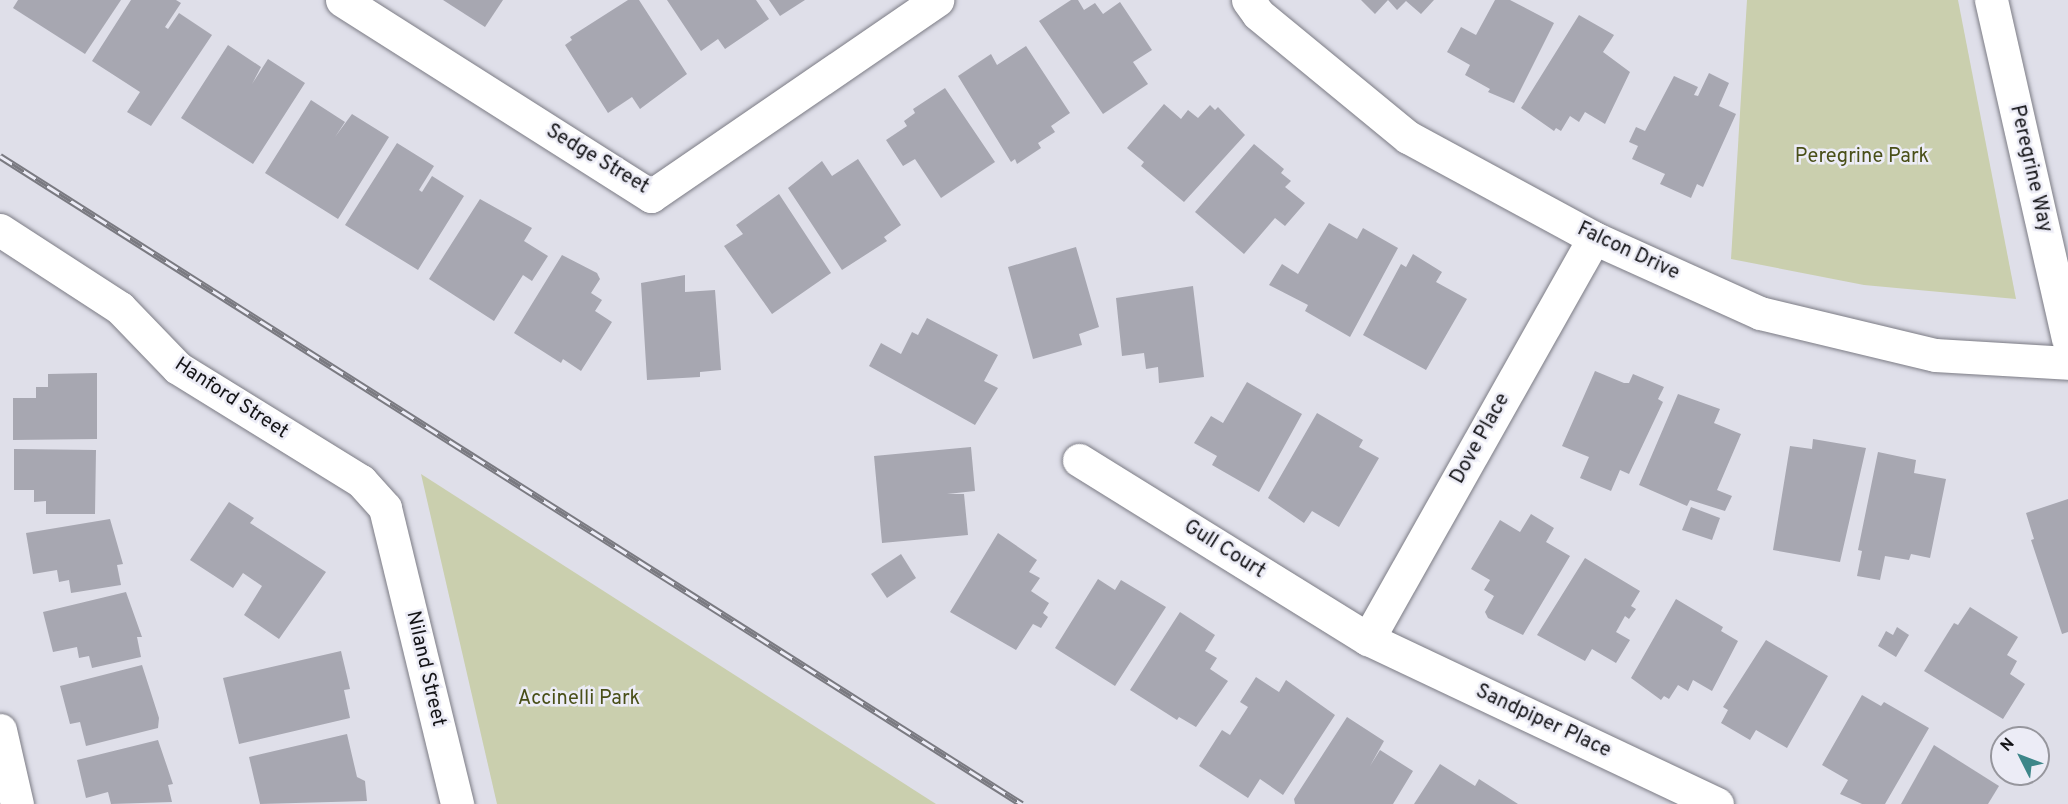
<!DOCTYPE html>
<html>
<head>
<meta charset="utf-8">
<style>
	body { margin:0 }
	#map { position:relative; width:2068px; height:804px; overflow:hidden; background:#dfdfe9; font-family:Overpass,sans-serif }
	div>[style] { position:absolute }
	.green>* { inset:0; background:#cacfae }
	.building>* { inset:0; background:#a7a7b1 }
	.roads { filter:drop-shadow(0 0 2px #7c7c85) drop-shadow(0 0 2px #7c7c85) }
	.minor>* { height:33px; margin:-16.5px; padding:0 16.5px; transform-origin:16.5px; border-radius:16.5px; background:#fff }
	.rail>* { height:7px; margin-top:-3.5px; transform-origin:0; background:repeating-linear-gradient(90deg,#ececf6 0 14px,#7a7a81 0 28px); box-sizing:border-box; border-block:2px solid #7a7a81 }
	span { translate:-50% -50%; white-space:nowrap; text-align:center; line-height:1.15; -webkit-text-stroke:5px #ececf6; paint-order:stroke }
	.park-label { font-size:20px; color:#494f18 }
	.street-label { font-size:20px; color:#141417 }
	.north { position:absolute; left:1990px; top:726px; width:60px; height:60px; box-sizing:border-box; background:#ececf6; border:2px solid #96969d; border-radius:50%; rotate:312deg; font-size:16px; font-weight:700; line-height:24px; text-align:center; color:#141417 }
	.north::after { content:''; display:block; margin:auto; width:21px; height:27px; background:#3d8689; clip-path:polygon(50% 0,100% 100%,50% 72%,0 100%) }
</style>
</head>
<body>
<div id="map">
	<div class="green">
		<div style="clip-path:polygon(1747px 0,1958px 0,2016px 299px,1864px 285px,1731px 259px)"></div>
		<div style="clip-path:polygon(421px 474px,936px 804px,497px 804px)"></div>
	</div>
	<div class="building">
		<div style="clip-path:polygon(18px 0,121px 0,85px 54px,13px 8px)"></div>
		<div style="clip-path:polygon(131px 0,176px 0,181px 3px,165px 27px,168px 29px,179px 13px,212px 35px,151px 126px,127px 112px,140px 92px,92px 61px)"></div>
		<div style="clip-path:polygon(443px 0,503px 0,485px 27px)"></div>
		<div style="clip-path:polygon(628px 0,639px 0,687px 74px,640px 109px,632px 97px,608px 113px,565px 45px,572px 40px,570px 37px)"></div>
		<div style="clip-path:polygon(667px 0,756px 0,769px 19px,725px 49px,718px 39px,701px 51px)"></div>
		<div style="clip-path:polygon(769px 0,805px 0,780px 16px)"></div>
		<div style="clip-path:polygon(1071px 0,1078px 0,1084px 10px,1095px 3px,1103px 14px,1120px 2px,1152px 50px,1133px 62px,1148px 84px,1103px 114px,1039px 21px)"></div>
		<div style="clip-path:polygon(1361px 0,1434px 0,1421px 14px,1406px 1px,1397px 10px,1388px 0,1375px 14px)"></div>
		<div style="clip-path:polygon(1495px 0,1510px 0,1554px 23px,1514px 103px,1488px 92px,1490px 89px,1465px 75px,1470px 65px,1447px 52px,1461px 27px,1476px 35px)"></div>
		<div style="clip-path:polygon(1579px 15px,1614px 35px,1603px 52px,1630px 72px,1605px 124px,1585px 112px,1579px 122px,1570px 116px,1561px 131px,1556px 128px,1554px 131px,1521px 108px)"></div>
		<div style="clip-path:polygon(228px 45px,261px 67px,252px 84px,268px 59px,305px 83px,253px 164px,181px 118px)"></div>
		<div style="clip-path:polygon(1026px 46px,1070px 113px,1051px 126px,1055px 132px,1038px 143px,1041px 148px,1017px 164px,1015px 159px,1011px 162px,958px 76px,991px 54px,997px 65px)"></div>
		<div style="clip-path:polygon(1709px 73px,1729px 83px,1719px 106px,1736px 114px,1703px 187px,1697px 184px,1691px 198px,1660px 184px,1665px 174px,1632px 159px,1638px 146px,1629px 142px,1636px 127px,1645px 131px,1674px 76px,1698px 87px,1694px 95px,1698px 96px)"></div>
		<div style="clip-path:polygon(945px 88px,995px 162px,941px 198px,915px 159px,903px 166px,886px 140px,907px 126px,904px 121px,915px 113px,913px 109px)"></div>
		<div style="clip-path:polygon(311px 100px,345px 122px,335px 137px,352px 114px,389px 137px,338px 219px,265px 173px)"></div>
		<div style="clip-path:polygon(1164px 104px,1181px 119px,1188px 110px,1198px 118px,1210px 105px,1215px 110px,1218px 107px,1245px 135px,1184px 202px,1141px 166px,1144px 162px,1127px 148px)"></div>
		<div style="clip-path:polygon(397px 143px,434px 166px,419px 190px,422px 192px,432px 176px,464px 196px,418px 270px,345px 225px)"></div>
		<div style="clip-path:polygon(1254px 144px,1284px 169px,1281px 173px,1291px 181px,1285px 187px,1305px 203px,1285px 226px,1275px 218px,1244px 254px,1195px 212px)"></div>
		<div style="clip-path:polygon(858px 159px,901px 225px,884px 237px,887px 241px,842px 270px,788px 188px,822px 161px,832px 176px)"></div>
		<div style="clip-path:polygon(779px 194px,831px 273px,772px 314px,724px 246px,743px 234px,736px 225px)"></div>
		<div style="clip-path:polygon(480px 199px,532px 228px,524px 241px,548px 256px,532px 281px,523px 275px,494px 321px,429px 279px)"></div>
		<div style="clip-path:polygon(1329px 223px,1357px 239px,1363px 228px,1398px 248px,1350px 337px,1305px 311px,1308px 305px,1269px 285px,1282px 264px,1298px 274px)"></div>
		<div style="clip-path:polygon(1076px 247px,1099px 327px,1079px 334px,1082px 345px,1033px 359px,1008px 267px)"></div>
		<div style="clip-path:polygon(1413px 254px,1442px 272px,1436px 282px,1467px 299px,1426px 370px,1363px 335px,1401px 264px,1406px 267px)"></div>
		<div style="clip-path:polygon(562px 255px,597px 273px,600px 279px,591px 293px,602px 300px,595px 311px,612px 322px,581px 371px,563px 359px,561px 363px,514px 333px)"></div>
		<div style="clip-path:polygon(685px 275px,685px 292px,715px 290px,721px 370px,700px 372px,700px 377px,647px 380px,641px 283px)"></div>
		<div style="clip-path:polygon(1193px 286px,1204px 377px,1159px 383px,1158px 367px,1146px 369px,1144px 353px,1122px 356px,1116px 298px)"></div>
		<div style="clip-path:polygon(927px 318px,998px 355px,984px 381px,998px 388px,975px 425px,869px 366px,881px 343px,901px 354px,912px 332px,918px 335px)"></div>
		<div style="clip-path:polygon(1595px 371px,1624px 383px,1629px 383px,1633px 374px,1664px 387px,1658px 399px,1663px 402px,1629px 474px,1620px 470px,1611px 491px,1580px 478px,1589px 457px,1562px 446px)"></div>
		<div style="clip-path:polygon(97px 373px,97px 439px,13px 440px,13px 398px,36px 398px,36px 387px,48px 387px,48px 374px)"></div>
		<div style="clip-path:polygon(1247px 382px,1302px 414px,1259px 492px,1212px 465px,1217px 456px,1194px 443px,1211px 416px,1223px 423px)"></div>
		<div style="clip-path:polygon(1678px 394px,1720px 409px,1714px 423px,1741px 434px,1717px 490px,1732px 496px,1725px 511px,1690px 500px,1687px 506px,1639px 485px)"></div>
		<div style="clip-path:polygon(1317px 413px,1363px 440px,1359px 447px,1379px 458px,1339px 527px,1312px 511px,1304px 523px,1268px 498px)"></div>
		<div style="clip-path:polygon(1813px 439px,1866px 448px,1840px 562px,1773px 550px,1790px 446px,1812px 449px)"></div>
		<div style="clip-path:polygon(971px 447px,975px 491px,947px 494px,964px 494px,968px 535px,882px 543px,874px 456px)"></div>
		<div style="clip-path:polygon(14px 449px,96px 450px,95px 514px,46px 514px,46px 501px,34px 502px,34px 490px,14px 490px)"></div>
		<div style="clip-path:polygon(1878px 452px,1916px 460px,1914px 473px,1946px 479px,1930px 558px,1911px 554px,1909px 560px,1885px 556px,1880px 580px,1857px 576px,1862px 551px,1858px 550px)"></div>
		<div style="clip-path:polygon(2068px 499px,2068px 632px,2062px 634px,2031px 540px,2034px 539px,2026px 513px)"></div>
		<div style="clip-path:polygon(229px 502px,254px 518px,250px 523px,326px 572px,279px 639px,244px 615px,262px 586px,243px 573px,233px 588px,190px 560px)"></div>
		<div style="clip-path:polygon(1691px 507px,1720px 518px,1712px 540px,1682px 530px)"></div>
		<div style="clip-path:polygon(1531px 514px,1554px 528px,1546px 542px,1570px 556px,1523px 635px,1488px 618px,1485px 612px,1494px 596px,1484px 590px,1490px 580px,1471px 569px,1500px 520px,1520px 532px)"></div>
		<div style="clip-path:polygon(110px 519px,123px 564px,117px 565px,121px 585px,71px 593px,69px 580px,59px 582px,57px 570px,33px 574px,26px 533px)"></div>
		<div style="clip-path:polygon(998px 533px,1037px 560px,1029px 572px,1040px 578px,1031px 591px,1049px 603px,1043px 613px,1048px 617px,1041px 628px,1033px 624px,1016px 650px,950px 612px)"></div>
		<div style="clip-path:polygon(901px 554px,916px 578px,887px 598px,871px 574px)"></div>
		<div style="clip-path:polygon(1585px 558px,1640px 591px,1631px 606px,1636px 609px,1629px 619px,1625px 616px,1616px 632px,1630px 640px,1616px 663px,1592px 649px,1585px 661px,1537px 635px)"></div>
		<div style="clip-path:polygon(1098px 579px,1115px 590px,1121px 580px,1166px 607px,1115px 686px,1055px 648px)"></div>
		<div style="clip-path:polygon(126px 592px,142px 637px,137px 637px,141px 657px,92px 668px,89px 656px,79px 658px,77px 647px,53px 652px,43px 612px)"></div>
		<div style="clip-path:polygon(1676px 599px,1723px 627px,1721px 631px,1738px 641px,1712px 691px,1693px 680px,1688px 691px,1678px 685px,1669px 699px,1664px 696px,1661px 700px,1631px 678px)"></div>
		<div style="clip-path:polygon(1970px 607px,2018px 637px,2007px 655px,2017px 661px,2010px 674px,2025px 684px,2003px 719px,1924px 671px,1954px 623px,1958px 625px)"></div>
		<div style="clip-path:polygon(1180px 612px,1215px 635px,1205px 651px,1217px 658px,1210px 669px,1228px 681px,1196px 727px,1179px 717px,1177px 720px,1130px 690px)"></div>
		<div style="clip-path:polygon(1897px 627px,1909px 635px,1896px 657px,1878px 646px,1886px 631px,1893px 635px)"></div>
		<div style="clip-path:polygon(1766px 640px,1828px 676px,1787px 748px,1756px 730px,1750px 740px,1721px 723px,1728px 710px,1723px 707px)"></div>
		<div style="clip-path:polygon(341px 651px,350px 689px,344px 690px,350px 718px,239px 744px,223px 678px)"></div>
		<div style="clip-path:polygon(142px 665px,159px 718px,158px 728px,86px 746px,80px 722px,70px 724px,60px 686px)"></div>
		<div style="clip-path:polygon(1256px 677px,1279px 692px,1286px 680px,1335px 715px,1283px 795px,1260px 779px,1248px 798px,1199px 766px,1222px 730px,1230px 735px,1248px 707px,1240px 702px)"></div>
		<div style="clip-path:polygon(1862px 695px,1881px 706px,1884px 702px,1929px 728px,1885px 804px,1862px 804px,1840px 794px,1848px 780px,1822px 765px)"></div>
		<div style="clip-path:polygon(1347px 717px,1384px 741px,1370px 766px,1380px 750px,1413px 771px,1393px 804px,1295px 804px,1294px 799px)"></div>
		<div style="clip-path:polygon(347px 734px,357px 777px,365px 781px,367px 801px,260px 804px,249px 757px)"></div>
		<div style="clip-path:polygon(158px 740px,173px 784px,168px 785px,172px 802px,111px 804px,108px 792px,86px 798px,77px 760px)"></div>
		<div style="clip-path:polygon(1934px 745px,1999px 786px,1988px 804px,1901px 804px)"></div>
		<div style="clip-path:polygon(1440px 764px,1475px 786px,1479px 779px,1518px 804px,1414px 804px)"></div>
	</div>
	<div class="roads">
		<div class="minor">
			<div style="left:342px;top:0;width:366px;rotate:32.4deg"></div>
			<div style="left:651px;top:196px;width:347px;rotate:-34.4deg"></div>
			<div style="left:1248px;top:0;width:17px;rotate:54deg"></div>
			<div style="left:1258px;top:14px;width:194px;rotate:39.4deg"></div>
			<div style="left:1408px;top:137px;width:212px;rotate:28.5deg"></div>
			<div style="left:1594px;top:238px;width:182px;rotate:24.3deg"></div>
			<div style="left:1760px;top:313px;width:180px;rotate:13.5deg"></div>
			<div style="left:1935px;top:355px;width:133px;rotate:3.4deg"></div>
			<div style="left:1991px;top:0;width:347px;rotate:77.2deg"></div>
			<div style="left:0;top:230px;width:143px;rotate:33deg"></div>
			<div style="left:120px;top:308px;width:83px;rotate:46deg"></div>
			<div style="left:178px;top:368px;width:215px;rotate:31.7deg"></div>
			<div style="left:361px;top:481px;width:36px;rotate:48deg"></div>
			<div style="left:385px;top:508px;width:305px;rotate:76.3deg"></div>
			<div style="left:1079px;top:460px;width:340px;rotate:31.8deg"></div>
			<div style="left:1368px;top:639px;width:386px;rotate:25.3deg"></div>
			<div style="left:1368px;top:639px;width:460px;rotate:-60.6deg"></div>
			<div style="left:0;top:730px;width:76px;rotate:77.1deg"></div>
		</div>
	</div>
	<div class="rail">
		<div style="left:0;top:156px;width:1210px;rotate:32.38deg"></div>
	</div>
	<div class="park-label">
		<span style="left:1862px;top:157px">Peregrine Park</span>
		<span style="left:579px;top:699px">Accinelli Park</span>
	</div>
	<div class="street-label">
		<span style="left:597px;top:160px;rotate:31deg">Sedge Street</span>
		<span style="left:2030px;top:169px;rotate:77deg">Peregrine Way</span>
		<span style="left:1628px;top:252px;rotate:25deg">Falcon Drive</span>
		<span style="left:231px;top:399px;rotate:33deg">Hanford Street</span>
		<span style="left:1481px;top:439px;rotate:-61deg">Dove Place</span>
		<span style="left:1224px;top:550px;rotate:32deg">Gull Court</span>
		<span style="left:425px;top:669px;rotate:77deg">Niland Street</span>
		<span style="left:1543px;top:722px;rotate:25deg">Sandpiper Place</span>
	</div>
	<div class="north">N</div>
</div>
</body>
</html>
